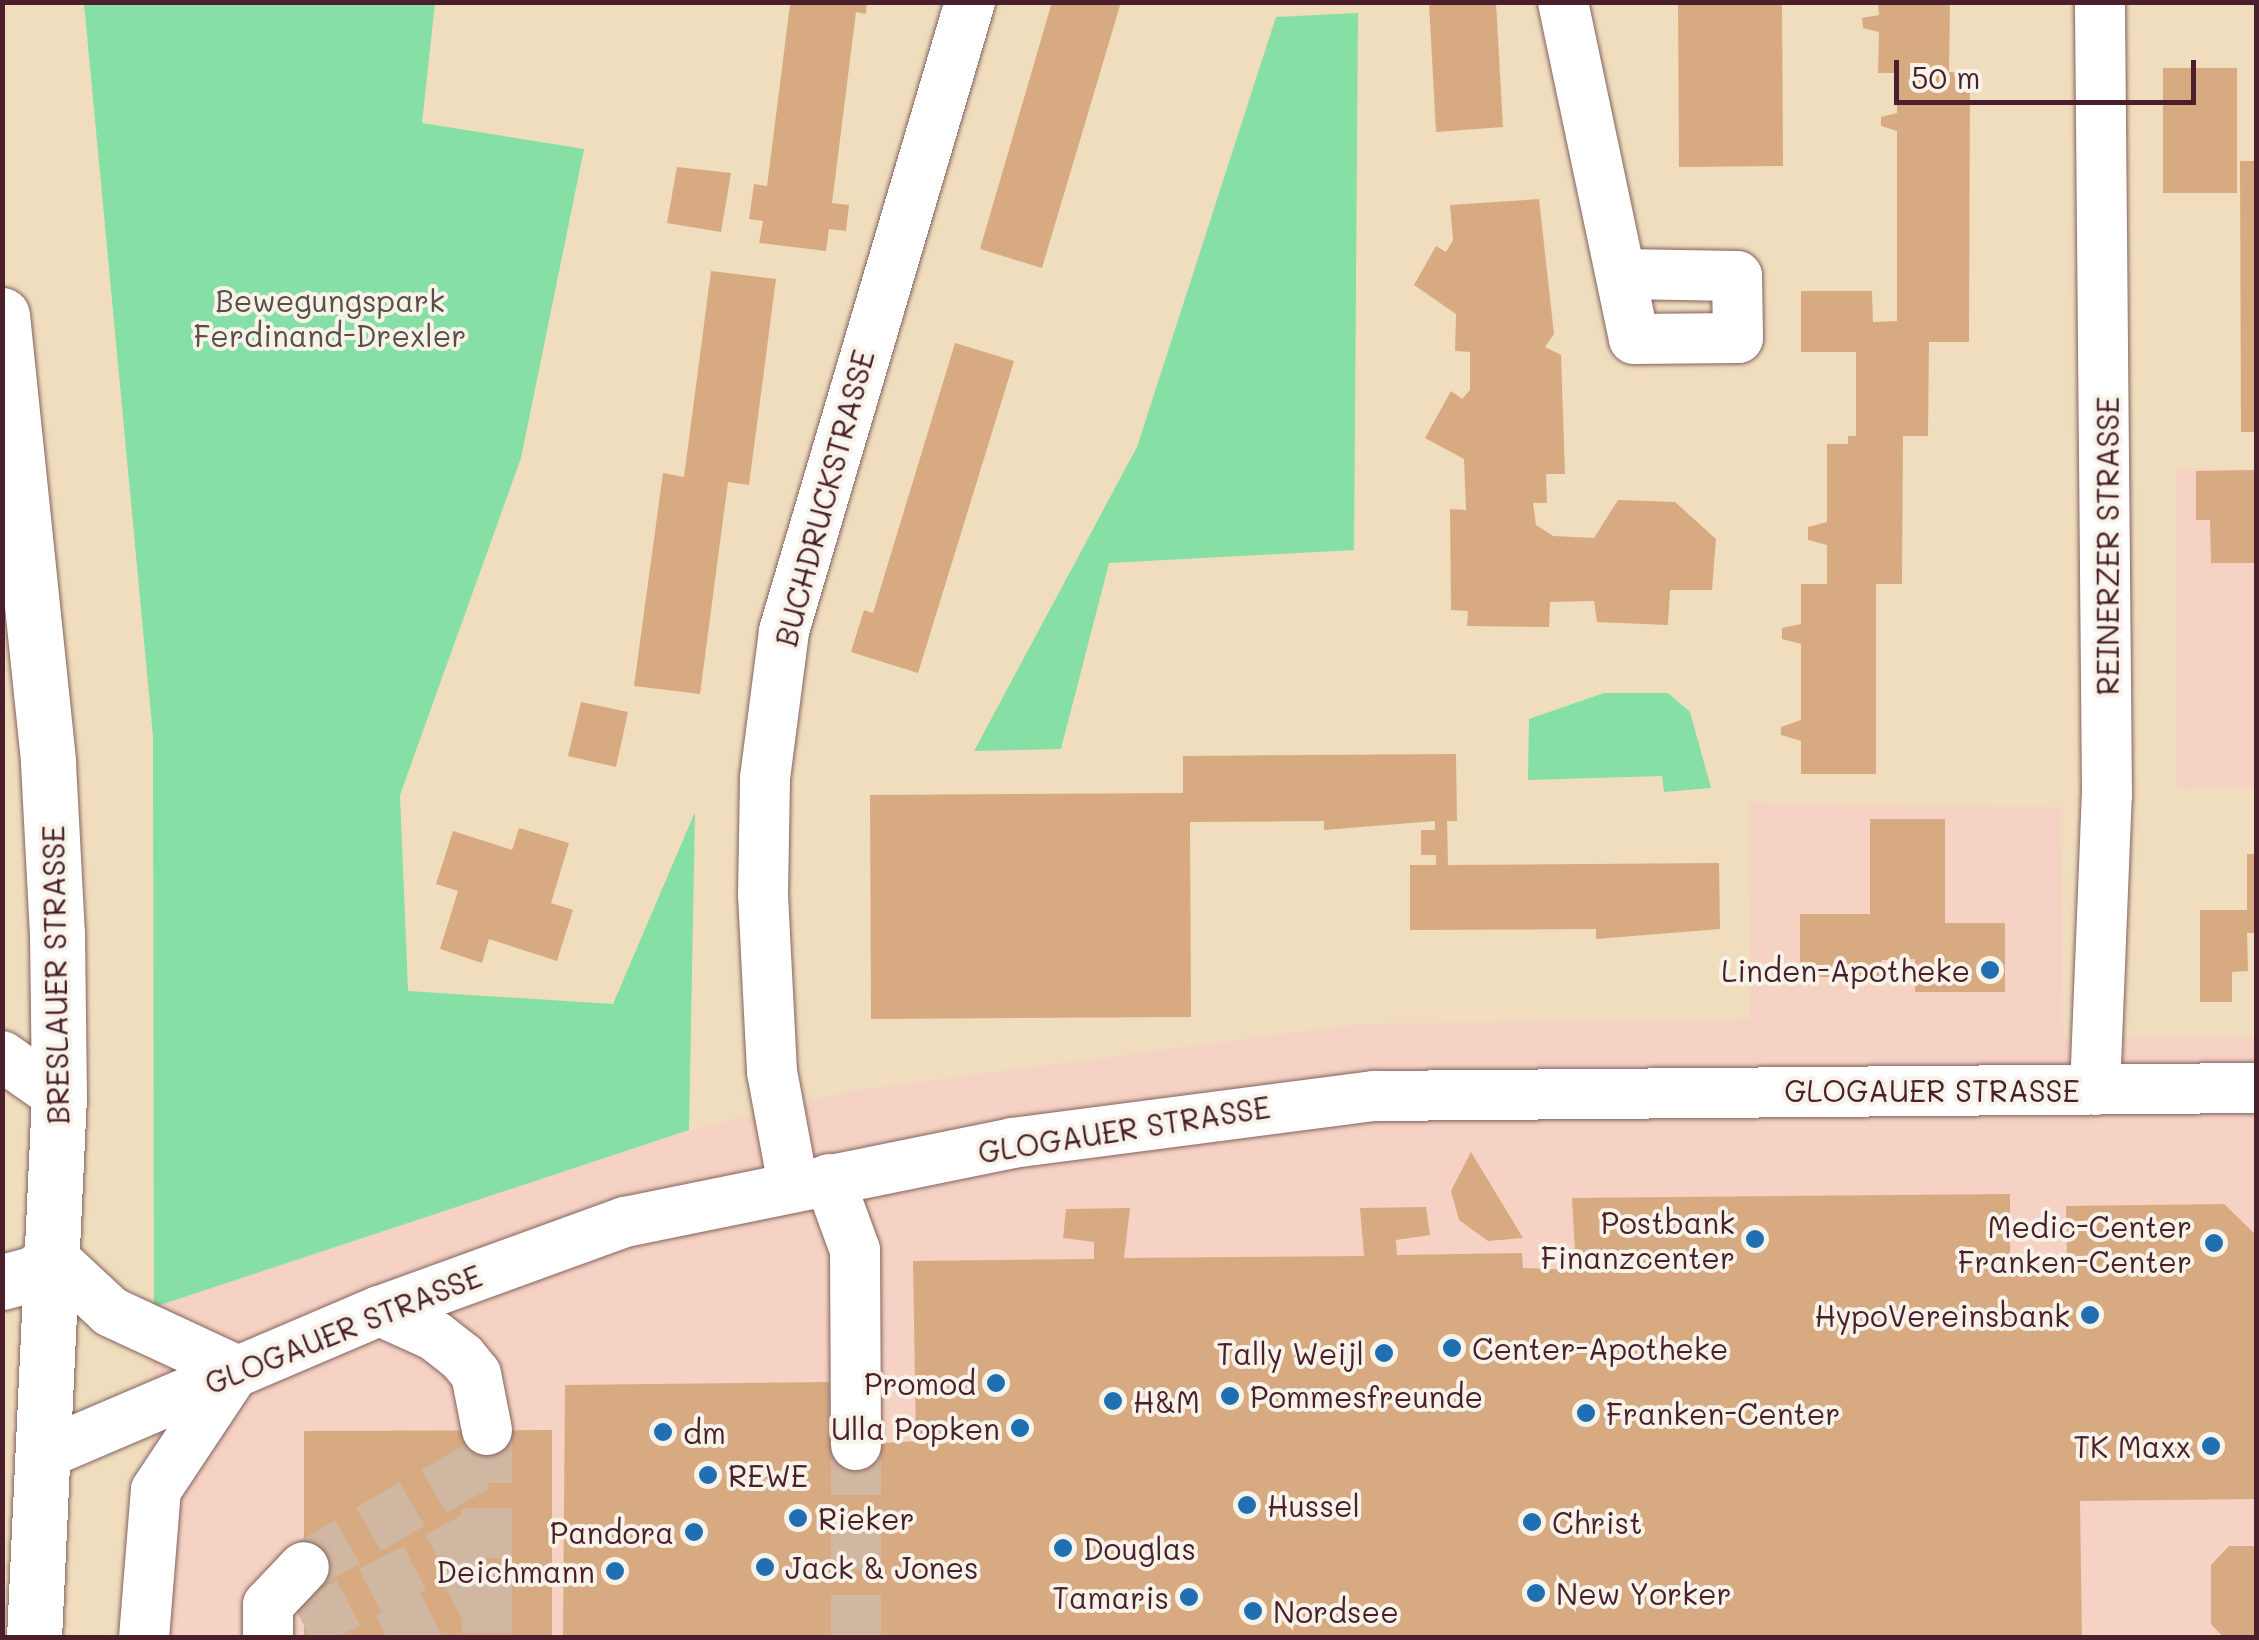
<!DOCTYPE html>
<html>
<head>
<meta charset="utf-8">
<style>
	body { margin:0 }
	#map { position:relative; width:2259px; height:1640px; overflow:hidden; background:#f0ddbe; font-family:Mali,sans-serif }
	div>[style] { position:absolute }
	.built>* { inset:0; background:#f5d2c3 }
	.green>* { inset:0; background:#86dfa4 }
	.building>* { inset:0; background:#d8aa81 }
	.minor-tunnel>* { height:50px; margin-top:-25px; transform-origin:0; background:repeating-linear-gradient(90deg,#cfb7a1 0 50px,transparent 0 75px) }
	.roads { filter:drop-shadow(0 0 2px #84625e) drop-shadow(0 0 2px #84625e) }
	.minor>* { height:50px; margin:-25px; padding:0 25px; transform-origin:25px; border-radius:25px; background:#fff }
	.major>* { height:55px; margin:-27.5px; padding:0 27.5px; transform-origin:27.5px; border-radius:27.5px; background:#fff }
	.dots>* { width:28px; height:28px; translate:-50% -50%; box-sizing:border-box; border:5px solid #f7f3e8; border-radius:50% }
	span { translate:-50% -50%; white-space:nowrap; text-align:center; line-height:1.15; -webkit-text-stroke:8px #f7f3e8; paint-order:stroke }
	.park-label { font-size:30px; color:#594f49 }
	.street-label { font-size:30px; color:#4a1f2b }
	.poi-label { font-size:30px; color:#4a1f2b }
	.right { translate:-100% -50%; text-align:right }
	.left { translate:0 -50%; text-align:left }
	.frame { position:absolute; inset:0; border:5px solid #4a1f2b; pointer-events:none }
	.scale { position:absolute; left:1894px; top:60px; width:302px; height:45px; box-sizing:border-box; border:5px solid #4a1f2b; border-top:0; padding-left:12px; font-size:30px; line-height:35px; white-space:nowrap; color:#4a1f2b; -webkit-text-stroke:8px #f7f3e8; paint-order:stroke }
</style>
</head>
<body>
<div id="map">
	<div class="built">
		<div style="clip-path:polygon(2176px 469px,2256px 469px,2256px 788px,2177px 789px)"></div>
		<div style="clip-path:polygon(1749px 803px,2061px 807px,2063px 1038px,2256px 1037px,2256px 1637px,148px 1638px,154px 1307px,689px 1130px,852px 1091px,1360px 1024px,1750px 1019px)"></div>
	</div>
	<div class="green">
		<div style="clip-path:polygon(84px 3px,435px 3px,422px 123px,584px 149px,521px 458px,400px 795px,408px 991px,613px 1004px,695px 812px,689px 1130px,154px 1307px,153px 736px)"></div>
		<div style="clip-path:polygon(1358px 13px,1354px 550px,1109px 563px,1061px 749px,974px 751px,1137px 447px,1276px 17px)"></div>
		<div style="clip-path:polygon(1604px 693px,1668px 693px,1690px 712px,1711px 788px,1664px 792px,1662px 776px,1528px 780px,1529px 719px)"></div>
	</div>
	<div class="building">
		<div style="clip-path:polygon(867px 2px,866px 14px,856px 12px,832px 203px,849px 205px,846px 231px,829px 229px,826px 251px,759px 243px,763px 221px,749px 219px,754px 184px,767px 186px,790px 5px)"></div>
		<div style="clip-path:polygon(1052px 2px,1121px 2px,1042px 268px,980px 249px)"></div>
		<div style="clip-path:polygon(1678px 2px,1782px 2px,1783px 166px,1679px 167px)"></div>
		<div style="clip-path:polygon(1878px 2px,1950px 2px,1949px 72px,1970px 73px,1969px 342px,1929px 342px,1928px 436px,1903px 436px,1902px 584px,1876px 584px,1876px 774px,1801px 774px,1801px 741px,1781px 735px,1781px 727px,1801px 720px,1801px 644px,1782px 639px,1782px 628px,1801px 624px,1801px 584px,1827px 584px,1827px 545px,1808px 540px,1808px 527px,1827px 522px,1827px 444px,1848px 444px,1848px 436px,1856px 436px,1856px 352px,1801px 352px,1801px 291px,1872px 291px,1873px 322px,1897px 321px,1897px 131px,1881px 126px,1881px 117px,1897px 113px,1897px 73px,1878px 73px,1879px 32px,1863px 28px,1862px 18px,1879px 15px)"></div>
		<div style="clip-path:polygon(1429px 3px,1496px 3px,1503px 127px,1436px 132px)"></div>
		<div style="clip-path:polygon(2163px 68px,2237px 68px,2237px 193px,2163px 193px)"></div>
		<div style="clip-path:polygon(2240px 161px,2256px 161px,2256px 432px,2241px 432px)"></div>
		<div style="clip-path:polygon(677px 167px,731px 173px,721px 232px,667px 223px)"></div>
		<div style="clip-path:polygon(1539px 199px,1554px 334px,1545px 347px,1561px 355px,1565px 474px,1546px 474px,1547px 503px,1533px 503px,1536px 525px,1553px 536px,1594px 538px,1618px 500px,1675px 502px,1716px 539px,1712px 590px,1670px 590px,1668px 625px,1597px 622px,1594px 601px,1550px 602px,1549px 627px,1467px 626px,1468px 611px,1451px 610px,1450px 509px,1466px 510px,1464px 459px,1425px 438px,1451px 391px,1462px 399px,1470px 390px,1470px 352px,1455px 351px,1456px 314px,1414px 285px,1436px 246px,1446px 252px,1453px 240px,1450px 205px)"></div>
		<div style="clip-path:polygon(711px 271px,776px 279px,749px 485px,728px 482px,700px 694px,634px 686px,663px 473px,684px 477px)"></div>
		<div style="clip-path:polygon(955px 343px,1014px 361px,918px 673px,851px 652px,864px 610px,873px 613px)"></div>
		<div style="clip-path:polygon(2256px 470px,2256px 563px,2211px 563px,2210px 520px,2196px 520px,2196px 471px)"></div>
		<div style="clip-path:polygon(581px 702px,628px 712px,616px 767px,568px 756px)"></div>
		<div style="clip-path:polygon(1456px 754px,1457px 821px,1447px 821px,1448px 865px,1719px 863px,1720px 929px,1596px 939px,1596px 929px,1410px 930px,1410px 865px,1436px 865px,1436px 855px,1421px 855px,1421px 830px,1435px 830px,1435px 821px,1324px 830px,1324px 821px,1190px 822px,1191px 1017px,871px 1019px,870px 795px,1183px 793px,1183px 756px)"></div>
		<div style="clip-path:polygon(1870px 819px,1945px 819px,1945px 923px,2005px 923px,2005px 992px,1915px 992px,1915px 959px,1882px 960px,1882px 977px,1800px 977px,1800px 914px,1870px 914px)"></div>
		<div style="clip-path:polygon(519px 828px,569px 843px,551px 903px,573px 910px,557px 961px,489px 939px,482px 963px,440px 949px,458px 891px,436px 884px,453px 831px,512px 850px)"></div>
		<div style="clip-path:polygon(2247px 854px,2256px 854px,2256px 933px,2247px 933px,2248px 971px,2232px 972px,2232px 1002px,2200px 1002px,2200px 910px,2247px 910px)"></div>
		<div style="clip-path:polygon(1471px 1152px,1523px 1238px,1488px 1241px,1459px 1220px,1451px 1191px)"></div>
		<div style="clip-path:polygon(2010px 1194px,2010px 1259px,2067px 1257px,2066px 1206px,2224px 1204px,2256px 1235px,2256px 1499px,2080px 1501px,2082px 1638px,563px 1638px,565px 1385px,829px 1382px,830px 1446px,916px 1441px,913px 1261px,1094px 1259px,1094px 1242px,1063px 1238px,1066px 1209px,1130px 1208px,1124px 1258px,1364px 1256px,1360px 1208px,1426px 1207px,1430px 1235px,1396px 1240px,1397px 1255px,1522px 1253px,1523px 1268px,1576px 1270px,1572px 1198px)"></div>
		<div style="clip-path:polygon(552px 1430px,552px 1638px,304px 1638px,304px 1431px)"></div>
		<div style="clip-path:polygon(2229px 1546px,2256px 1546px,2256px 1638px,2224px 1638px,2211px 1624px,2211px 1565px)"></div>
	</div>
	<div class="minor-tunnel">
		<div style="left:487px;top:1433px;width:205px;rotate:90deg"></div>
		<div style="left:856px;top:1445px;width:193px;rotate:90deg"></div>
		<div style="left:304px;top:1567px;width:211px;rotate:-30.2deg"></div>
		<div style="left:304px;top:1626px;width:205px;rotate:-27.6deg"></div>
		<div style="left:387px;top:1638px;width:111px;rotate:-26.8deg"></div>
	</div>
	<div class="roads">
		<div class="minor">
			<div style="left:1563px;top:2px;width:344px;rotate:78.1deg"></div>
			<div style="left:1634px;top:339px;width:104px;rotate:-0.6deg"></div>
			<div style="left:1738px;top:338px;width:62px;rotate:-90.9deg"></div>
			<div style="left:1737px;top:276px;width:115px;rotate:-179deg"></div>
			<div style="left:2px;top:1056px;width:70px;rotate:35.1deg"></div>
			<div style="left:2095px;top:1090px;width:295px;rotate:-87.7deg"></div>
			<div style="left:2107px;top:795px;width:793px;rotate:-90.51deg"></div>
			<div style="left:829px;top:1179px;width:76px;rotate:69.9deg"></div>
			<div style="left:855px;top:1250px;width:195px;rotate:89.7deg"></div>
			<div style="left:793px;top:1185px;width:115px;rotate:-100.5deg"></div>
			<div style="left:772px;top:1072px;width:177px;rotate:-92.9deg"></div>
			<div style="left:763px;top:895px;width:117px;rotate:-89deg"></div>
			<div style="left:765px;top:778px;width:148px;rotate:-82.6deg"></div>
			<div style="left:784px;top:631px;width:656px;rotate:-73.53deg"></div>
			<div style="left:53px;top:1258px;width:79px;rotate:43deg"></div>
			<div style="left:111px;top:1312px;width:138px;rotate:24.9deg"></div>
			<div style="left:380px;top:1311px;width:60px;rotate:24.4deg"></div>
			<div style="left:435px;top:1336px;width:34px;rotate:38deg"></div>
			<div style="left:462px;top:1357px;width:22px;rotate:51deg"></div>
			<div style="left:476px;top:1374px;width:57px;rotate:78.9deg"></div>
			<div style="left:44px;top:1454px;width:365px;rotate:-23.1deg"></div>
			<div style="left:380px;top:1311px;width:261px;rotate:-20deg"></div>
			<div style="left:625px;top:1222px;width:395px;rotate:-11.5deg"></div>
			<div style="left:1012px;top:1143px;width:365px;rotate:-7.4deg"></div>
			<div style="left:1374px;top:1096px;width:882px;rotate:-0.52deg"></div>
			<div style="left:144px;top:1638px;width:148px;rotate:-85.4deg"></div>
			<div style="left:156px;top:1490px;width:139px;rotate:-56.4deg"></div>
			<div style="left:268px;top:1638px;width:33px;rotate:-90deg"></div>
			<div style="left:268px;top:1605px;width:52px;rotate:-46.5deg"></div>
		</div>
		<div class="major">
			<div style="left:2px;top:315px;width:450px;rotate:84.1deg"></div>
			<div style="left:48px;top:763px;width:170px;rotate:87deg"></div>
			<div style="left:57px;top:933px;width:163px;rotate:89.3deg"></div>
			<div style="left:59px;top:1096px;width:543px;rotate:92.64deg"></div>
			<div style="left:2px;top:1282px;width:34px;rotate:-15deg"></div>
			<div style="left:35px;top:1273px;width:23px;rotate:-40deg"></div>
		</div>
	</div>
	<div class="dots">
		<div style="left:1990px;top:970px;background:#1f6fb2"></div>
		<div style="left:1755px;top:1239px;background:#1f6fb2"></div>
		<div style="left:2214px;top:1243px;background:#1f6fb2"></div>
		<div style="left:2090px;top:1315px;background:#1f6fb2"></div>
		<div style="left:1452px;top:1348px;background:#1f6fb2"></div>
		<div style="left:1384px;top:1353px;background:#1f6fb2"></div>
		<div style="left:996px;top:1383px;background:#1f6fb2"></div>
		<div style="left:1230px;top:1396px;background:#1f6fb2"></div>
		<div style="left:1113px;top:1401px;background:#1f6fb2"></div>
		<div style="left:1586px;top:1413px;background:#1f6fb2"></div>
		<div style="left:1020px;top:1428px;background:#1f6fb2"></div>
		<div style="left:663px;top:1432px;background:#1f6fb2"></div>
		<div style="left:2211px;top:1446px;background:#1f6fb2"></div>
		<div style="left:708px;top:1475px;background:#1f6fb2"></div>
		<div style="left:1247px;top:1505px;background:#1f6fb2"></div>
		<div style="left:798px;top:1518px;background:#1f6fb2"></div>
		<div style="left:1532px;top:1522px;background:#1f6fb2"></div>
		<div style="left:694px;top:1532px;background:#1f6fb2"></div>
		<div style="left:1063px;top:1548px;background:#1f6fb2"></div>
		<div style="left:765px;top:1567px;background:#1f6fb2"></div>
		<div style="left:615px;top:1571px;background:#1f6fb2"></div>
		<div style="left:1536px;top:1593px;background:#1f6fb2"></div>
		<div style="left:1189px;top:1597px;background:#1f6fb2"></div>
		<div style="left:1253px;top:1611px;background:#1f6fb2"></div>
	</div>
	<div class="park-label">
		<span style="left:330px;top:317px">Bewegungspark<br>Ferdinand-Drexler</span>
	</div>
	<div class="street-label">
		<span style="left:824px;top:498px;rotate:-75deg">BUCHDRUCKSTRASSE</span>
		<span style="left:2107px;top:546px;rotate:-90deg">REINERZER STRASSE</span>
		<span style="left:55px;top:975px;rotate:-91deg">BRESLAUER STRASSE</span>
		<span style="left:1932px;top:1090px">GLOGAUER STRASSE</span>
		<span style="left:1124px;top:1129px;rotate:-9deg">GLOGAUER STRASSE</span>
		<span style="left:343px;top:1329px;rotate:-22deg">GLOGAUER STRASSE</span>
	</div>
	<div class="poi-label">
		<span class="right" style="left:1970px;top:970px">Linden-Apotheke</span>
		<span class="right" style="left:1735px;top:1239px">Postbank<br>Finanzcenter</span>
		<span class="right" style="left:2192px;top:1243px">Medic-Center<br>Franken-Center</span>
		<span class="right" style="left:2070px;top:1315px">HypoVereinsbank</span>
		<span class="left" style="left:1472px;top:1348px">Center-Apotheke</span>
		<span class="right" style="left:1364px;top:1353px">Tally Weijl</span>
		<span class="right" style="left:976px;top:1383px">Promod</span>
		<span class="left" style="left:1250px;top:1396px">Pommesfreunde</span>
		<span class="left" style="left:1133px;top:1401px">H&amp;M</span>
		<span class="left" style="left:1606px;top:1413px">Franken-Center</span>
		<span class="right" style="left:1000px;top:1428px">Ulla Popken</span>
		<span class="left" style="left:683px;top:1432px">dm</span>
		<span class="right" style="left:2191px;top:1446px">TK Maxx</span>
		<span class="left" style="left:728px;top:1475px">REWE</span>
		<span class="left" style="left:1267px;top:1505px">Hussel</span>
		<span class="left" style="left:818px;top:1518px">Rieker</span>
		<span class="left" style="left:1552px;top:1522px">Christ</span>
		<span class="right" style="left:674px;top:1532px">Pandora</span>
		<span class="left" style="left:1083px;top:1548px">Douglas</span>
		<span class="left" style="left:785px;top:1567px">Jack &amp; Jones</span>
		<span class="right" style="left:595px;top:1571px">Deichmann</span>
		<span class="left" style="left:1556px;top:1593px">New Yorker</span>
		<span class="right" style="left:1169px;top:1597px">Tamaris</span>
		<span class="left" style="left:1273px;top:1611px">Nordsee</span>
	</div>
	<div class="frame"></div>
	<div class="scale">50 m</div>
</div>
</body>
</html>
